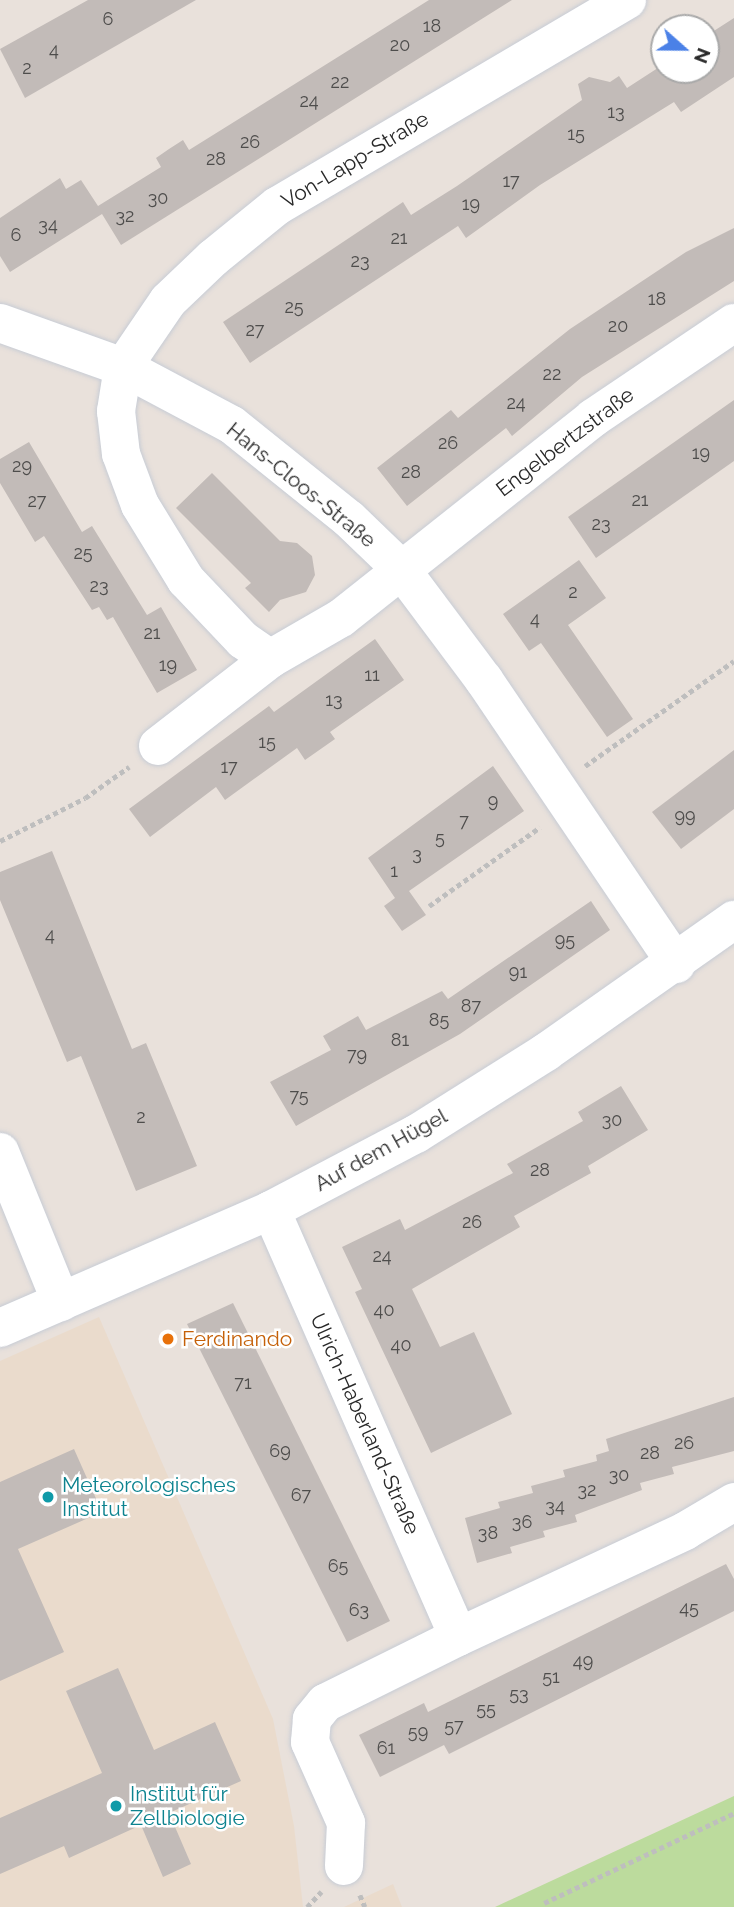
<!DOCTYPE html>
<html>
<head>
<meta charset="utf-8">
<style>
	body { margin:0 }
	#map { position:relative; width:734px; height:1907px; overflow:hidden; background:#e9e1db; font-family:Raleway,sans-serif }
	div>[style] { position:absolute }
	.education>* { inset:0; background:#eadbcc }
	.green>* { inset:0; background:#bcdb9d }
	.building>* { inset:0; background:#c2bbb8 }
	.path>* { height:4.5px; margin-top:-2.25px; transform-origin:0; background:repeating-linear-gradient(90deg,#bebebe 0 5px,transparent 0 8.5px) }
	.roads { filter:drop-shadow(0 0 2px #c7ccd5) drop-shadow(0 0 2px #c7ccd5) }
	.minor>* { height:38px; margin:-19px; padding:0 19px; transform-origin:19px; border-radius:19px; background:#fff }
	.dots>* { width:19px; height:19px; translate:-50% -50%; box-sizing:border-box; border:4px solid #fff; border-radius:50% }
	span { translate:-50% -50%; white-space:nowrap; text-align:center; line-height:1.15; -webkit-text-stroke:5px #fff; paint-order:stroke }
	.number-label { font-size:18px; color:#4e4d4c }
	.number-label span { -webkit-text-stroke-width:0 }
	.street-label { font-size:21px; color:#282828 }
	.food-label { font-size:21px; color:#c56008 }
	.left { translate:0 -50%; text-align:left }
	.culture-label { font-size:21px; color:#0d838f }
	.north { position:absolute; left:650px; top:14px; width:70px; height:70px; box-sizing:border-box; background:#fff; border:2px solid #a9a9a9; border-radius:50%; rotate:111deg; font-size:19px; font-weight:700; line-height:28px; text-align:center; color:#282828 }
	.north::after { content:''; display:block; margin:auto; width:24px; height:32px; background:#4b81e7; clip-path:polygon(50% 0,100% 100%,50% 72%,0 100%) }
</style>
</head>
<body>
<div id="map">
	<div class="education">
		<div style="clip-path:polygon(99px 1317px,273px 1719px,294px 1826px,303px 1907px,0 1907px,0 1361px)"></div>
		<div style="clip-path:polygon(393px 1884px,402px 1907px,344px 1907px)"></div>
	</div>
	<div class="green">
		<div style="clip-path:polygon(734px 1796px,734px 1907px,495px 1907px)"></div>
	</div>
	<div class="building">
		<div style="clip-path:polygon(88px 0,196px 0,25px 98px,0 49px)"></div>
		<div style="clip-path:polygon(429px 0,512px 0,121px 245px,102px 214px,10px 272px,0 256px,0 218px,60px 178px,66px 189px,81px 180px,98px 206px,161px 167px,156px 158px,169px 149px,183px 140px,189px 150px)"></div>
		<div style="clip-path:polygon(734px 18px,734px 77px,681px 112px,674px 102px,540px 185px,466px 238px,458px 226px,250px 363px,223px 322px,403px 202px,411px 215px,457px 186px,582px 100px,578px 84px,589px 77px,610px 82px,619px 76px,627px 88px,664px 64px,664px 70px,706px 70px,706px 36px)"></div>
		<div style="clip-path:polygon(734px 228px,734px 281px,582px 377px,512px 436px,506px 428px,407px 506px,377px 468px,451px 410px,458px 418px,570px 329px,686px 252px)"></div>
		<div style="clip-path:polygon(734px 400px,734px 461px,596px 558px,568px 517px)"></div>
		<div style="clip-path:polygon(29px 442px,82px 532px,92px 526px,147px 615px,161px 607px,197px 670px,157px 693px,113px 617px,107px 620px,99px 607px,92px 610px,44px 536px,35px 542px,0 483px,0 459px)"></div>
		<div style="clip-path:polygon(212px 473px,280px 541px,297px 543px,312px 556px,315px 575px,306px 592px,280px 600px,269px 612px,245px 588px,251px 583px,176px 508px)"></div>
		<div style="clip-path:polygon(579px 560px,606px 598px,568px 625px,633px 719px,607px 737px,541px 643px,529px 651px,503px 614px)"></div>
		<div style="clip-path:polygon(375px 639px,404px 680px,330px 732px,335px 739px,305px 760px,297px 748px,225px 800px,216px 787px,150px 837px,129px 809px,269px 706px,274px 712px)"></div>
		<div style="clip-path:polygon(734px 750px,734px 809px,681px 849px,652px 812px)"></div>
		<div style="clip-path:polygon(493px 766px,524px 811px,409px 891px,426px 915px,402px 931px,384px 906px,395px 898px,368px 858px)"></div>
		<div style="clip-path:polygon(52px 851px,132px 1049px,146px 1043px,197px 1166px,136px 1191px,81px 1056px,67px 1062px,0 900px,0 872px)"></div>
		<div style="clip-path:polygon(591px 901px,610px 930px,460px 1034px,296px 1126px,270px 1082px,331px 1050px,323px 1036px,358px 1016px,366px 1030px,442px 991px,448px 999px)"></div>
		<div style="clip-path:polygon(621px 1086px,648px 1130px,588px 1166px,591px 1173px,514px 1216px,520px 1227px,412px 1289px,440px 1347px,474px 1332px,512px 1414px,431px 1453px,355px 1292px,362px 1289px,342px 1247px,400px 1219px,405px 1230px,513px 1173px,507px 1164px,583px 1121px,578px 1112px)"></div>
		<div style="clip-path:polygon(233px 1303px,390px 1621px,347px 1642px,187px 1324px)"></div>
		<div style="clip-path:polygon(734px 1397px,734px 1451px,672px 1467px,674px 1474px,640px 1483px,642px 1490px,575px 1515px,577px 1522px,543px 1531px,545px 1537px,510px 1547px,512px 1553px,477px 1563px,465px 1518px,500px 1508px,498px 1502px,533px 1493px,531px 1486px,565px 1477px,563px 1470px,597px 1461px,596px 1455px,609px 1451px,606px 1439px)"></div>
		<div style="clip-path:polygon(74px 1449px,102px 1512px,18px 1549px,64px 1652px,0 1681px,0 1482px)"></div>
		<div style="clip-path:polygon(726px 1564px,734px 1579px,734px 1611px,449px 1754px,444px 1745px,380px 1777px,359px 1735px,424px 1703px,428px 1712px)"></div>
		<div style="clip-path:polygon(118px 1668px,154px 1750px,215px 1722px,241px 1781px,169px 1813px,191px 1864px,163px 1877px,141px 1825px,69px 1858px,64px 1846px,0 1874px,0 1818px,102px 1773px,66px 1691px)"></div>
	</div>
	<div class="path">
		<div style="left:585px;top:766px;width:182px;rotate:-35.2deg"></div>
		<div style="left:0;top:841px;width:95px;rotate:-26.8deg"></div>
		<div style="left:85px;top:798px;width:54px;rotate:-35.2deg"></div>
		<div style="left:429px;top:906px;width:136px;rotate:-35.4deg"></div>
		<div style="left:360px;top:1895px;width:13px;rotate:67deg"></div>
		<div style="left:544px;top:1903px;width:210px;rotate:-25.3deg"></div>
		<div style="left:307px;top:1907px;width:21px;rotate:-47deg"></div>
	</div>
	<div class="roads">
		<div class="minor">
			<div style="left:627px;top:0;width:406px;rotate:149.5deg"></div>
			<div style="left:277px;top:206px;width:82px;rotate:140.9deg"></div>
			<div style="left:213px;top:258px;width:62px;rotate:136.3deg"></div>
			<div style="left:168px;top:301px;width:80px;rotate:124.3deg"></div>
			<div style="left:123px;top:367px;width:45px;rotate:99deg"></div>
			<div style="left:116px;top:411px;width:43px;rotate:83.4deg"></div>
			<div style="left:121px;top:454px;width:54px;rotate:69.6deg"></div>
			<div style="left:140px;top:505px;width:88px;rotate:58.5deg"></div>
			<div style="left:186px;top:580px;width:83px;rotate:46.5deg"></div>
			<div style="left:243px;top:640px;width:33px;rotate:35deg"></div>
			<div style="left:270px;top:659px;width:82px;rotate:-30deg"></div>
			<div style="left:341px;top:618px;width:322px;rotate:-38.4deg"></div>
			<div style="left:593px;top:418px;width:170px;rotate:-34deg"></div>
			<div style="left:0;top:323px;width:131px;rotate:19.7deg"></div>
			<div style="left:123px;top:367px;width:123px;rotate:28deg"></div>
			<div style="left:232px;top:425px;width:150px;rotate:38.8deg"></div>
			<div style="left:349px;top:519px;width:72px;rotate:43.9deg"></div>
			<div style="left:401px;top:569px;width:139px;rotate:53.2deg"></div>
			<div style="left:484px;top:680px;width:343px;rotate:55.9deg"></div>
			<div style="left:158px;top:746px;width:142px;rotate:-37.8deg"></div>
			<div style="left:0;top:1152px;width:162px;rotate:67.9deg"></div>
			<div style="left:271px;top:1210px;width:466px;rotate:66.3deg"></div>
			<div style="left:458px;top:1637px;width:148px;rotate:153.6deg"></div>
			<div style="left:325px;top:1703px;width:21px;rotate:129deg"></div>
			<div style="left:312px;top:1719px;width:23px;rotate:95deg"></div>
			<div style="left:310px;top:1742px;width:89px;rotate:66deg"></div>
			<div style="left:346px;top:1823px;width:43px;rotate:92.7deg"></div>
			<div style="left:0;top:1328px;width:296px;rotate:-23.5deg"></div>
			<div style="left:271px;top:1210px;width:164px;rotate:-27.7deg"></div>
			<div style="left:416px;top:1134px;width:154px;rotate:-32.2deg"></div>
			<div style="left:546px;top:1052px;width:230px;rotate:-35.1deg"></div>
			<div style="left:458px;top:1637px;width:251px;rotate:-25deg"></div>
			<div style="left:685px;top:1531px;width:57px;rotate:-30.6deg"></div>
		</div>
	</div>
	<div class="dots">
		<div style="left:168px;top:1339px;background:#e8710a"></div>
		<div style="left:48px;top:1497px;background:#0f9aa8"></div>
		<div style="left:116px;top:1806px;background:#0f9aa8"></div>
	</div>
	<div class="number-label">
		<span style="left:108px;top:19px">6</span>
		<span style="left:432px;top:26px">18</span>
		<span style="left:400px;top:45px">20</span>
		<span style="left:54px;top:50px">4</span>
		<span style="left:27px;top:68px">2</span>
		<span style="left:340px;top:82px">22</span>
		<span style="left:309px;top:101px">24</span>
		<span style="left:616px;top:112px">13</span>
		<span style="left:576px;top:134px">15</span>
		<span style="left:250px;top:142px">26</span>
		<span style="left:216px;top:159px">28</span>
		<span style="left:511px;top:181px">17</span>
		<span style="left:158px;top:198px">30</span>
		<span style="left:471px;top:204px">19</span>
		<span style="left:125px;top:216px">32</span>
		<span style="left:48px;top:225px">34</span>
		<span style="left:16px;top:235px">6</span>
		<span style="left:399px;top:238px">21</span>
		<span style="left:360px;top:261px">23</span>
		<span style="left:657px;top:299px">18</span>
		<span style="left:294px;top:307px">25</span>
		<span style="left:618px;top:326px">20</span>
		<span style="left:255px;top:330px">27</span>
		<span style="left:552px;top:374px">22</span>
		<span style="left:516px;top:403px">24</span>
		<span style="left:448px;top:443px">26</span>
		<span style="left:701px;top:453px">19</span>
		<span style="left:22px;top:466px">29</span>
		<span style="left:411px;top:472px">28</span>
		<span style="left:640px;top:500px">21</span>
		<span style="left:37px;top:501px">27</span>
		<span style="left:601px;top:524px">23</span>
		<span style="left:83px;top:553px">25</span>
		<span style="left:99px;top:586px">23</span>
		<span style="left:573px;top:592px">2</span>
		<span style="left:535px;top:619px">4</span>
		<span style="left:152px;top:633px">21</span>
		<span style="left:168px;top:665px">19</span>
		<span style="left:372px;top:675px">11</span>
		<span style="left:334px;top:700px">13</span>
		<span style="left:267px;top:742px">15</span>
		<span style="left:229px;top:767px">17</span>
		<span style="left:493px;top:801px">9</span>
		<span style="left:685px;top:816px">99</span>
		<span style="left:464px;top:821px">7</span>
		<span style="left:440px;top:838px">5</span>
		<span style="left:417px;top:854px">3</span>
		<span style="left:394px;top:871px">1</span>
		<span style="left:50px;top:935px">4</span>
		<span style="left:565px;top:940px">95</span>
		<span style="left:518px;top:972px">91</span>
		<span style="left:471px;top:1006px">87</span>
		<span style="left:439px;top:1020px">85</span>
		<span style="left:400px;top:1040px">81</span>
		<span style="left:357px;top:1055px">79</span>
		<span style="left:299px;top:1096px">75</span>
		<span style="left:141px;top:1117px">2</span>
		<span style="left:612px;top:1120px">30</span>
		<span style="left:540px;top:1170px">28</span>
		<span style="left:472px;top:1222px">26</span>
		<span style="left:382px;top:1256px">24</span>
		<span style="left:384px;top:1310px">40</span>
		<span style="left:401px;top:1345px">40</span>
		<span style="left:243px;top:1383px">71</span>
		<span style="left:684px;top:1443px">26</span>
		<span style="left:280px;top:1451px">69</span>
		<span style="left:650px;top:1453px">28</span>
		<span style="left:619px;top:1475px">30</span>
		<span style="left:587px;top:1490px">32</span>
		<span style="left:301px;top:1495px">67</span>
		<span style="left:555px;top:1506px">34</span>
		<span style="left:522px;top:1522px">36</span>
		<span style="left:488px;top:1533px">38</span>
		<span style="left:338px;top:1566px">65</span>
		<span style="left:689px;top:1608px">45</span>
		<span style="left:359px;top:1610px">63</span>
		<span style="left:583px;top:1661px">49</span>
		<span style="left:551px;top:1677px">51</span>
		<span style="left:519px;top:1694px">53</span>
		<span style="left:486px;top:1709px">55</span>
		<span style="left:454px;top:1726px">57</span>
		<span style="left:418px;top:1732px">59</span>
		<span style="left:386px;top:1748px">61</span>
	</div>
	<div class="street-label">
		<span style="left:355px;top:160px;rotate:-31deg">Von-Lapp-Straße</span>
		<span style="left:565px;top:442px;rotate:-37deg">Engelbertzstraße</span>
		<span style="left:301px;top:485px;rotate:39deg">Hans-Cloos-Straße</span>
		<span style="left:381px;top:1150px;rotate:-29deg">Auf dem Hügel</span>
		<span style="left:365px;top:1424px;rotate:66deg">Ulrich-Haberland-Straße</span>
	</div>
	<div class="food-label">
		<span class="left" style="left:182px;top:1339px">Ferdinando</span>
	</div>
	<div class="culture-label">
		<span class="left" style="left:62px;top:1497px">Meteorologisches<br>Institut</span>
		<span class="left" style="left:130px;top:1806px">Institut für<br>Zellbiologie</span>
	</div>
	<div class="north">N</div>
</div>
</body>
</html>
